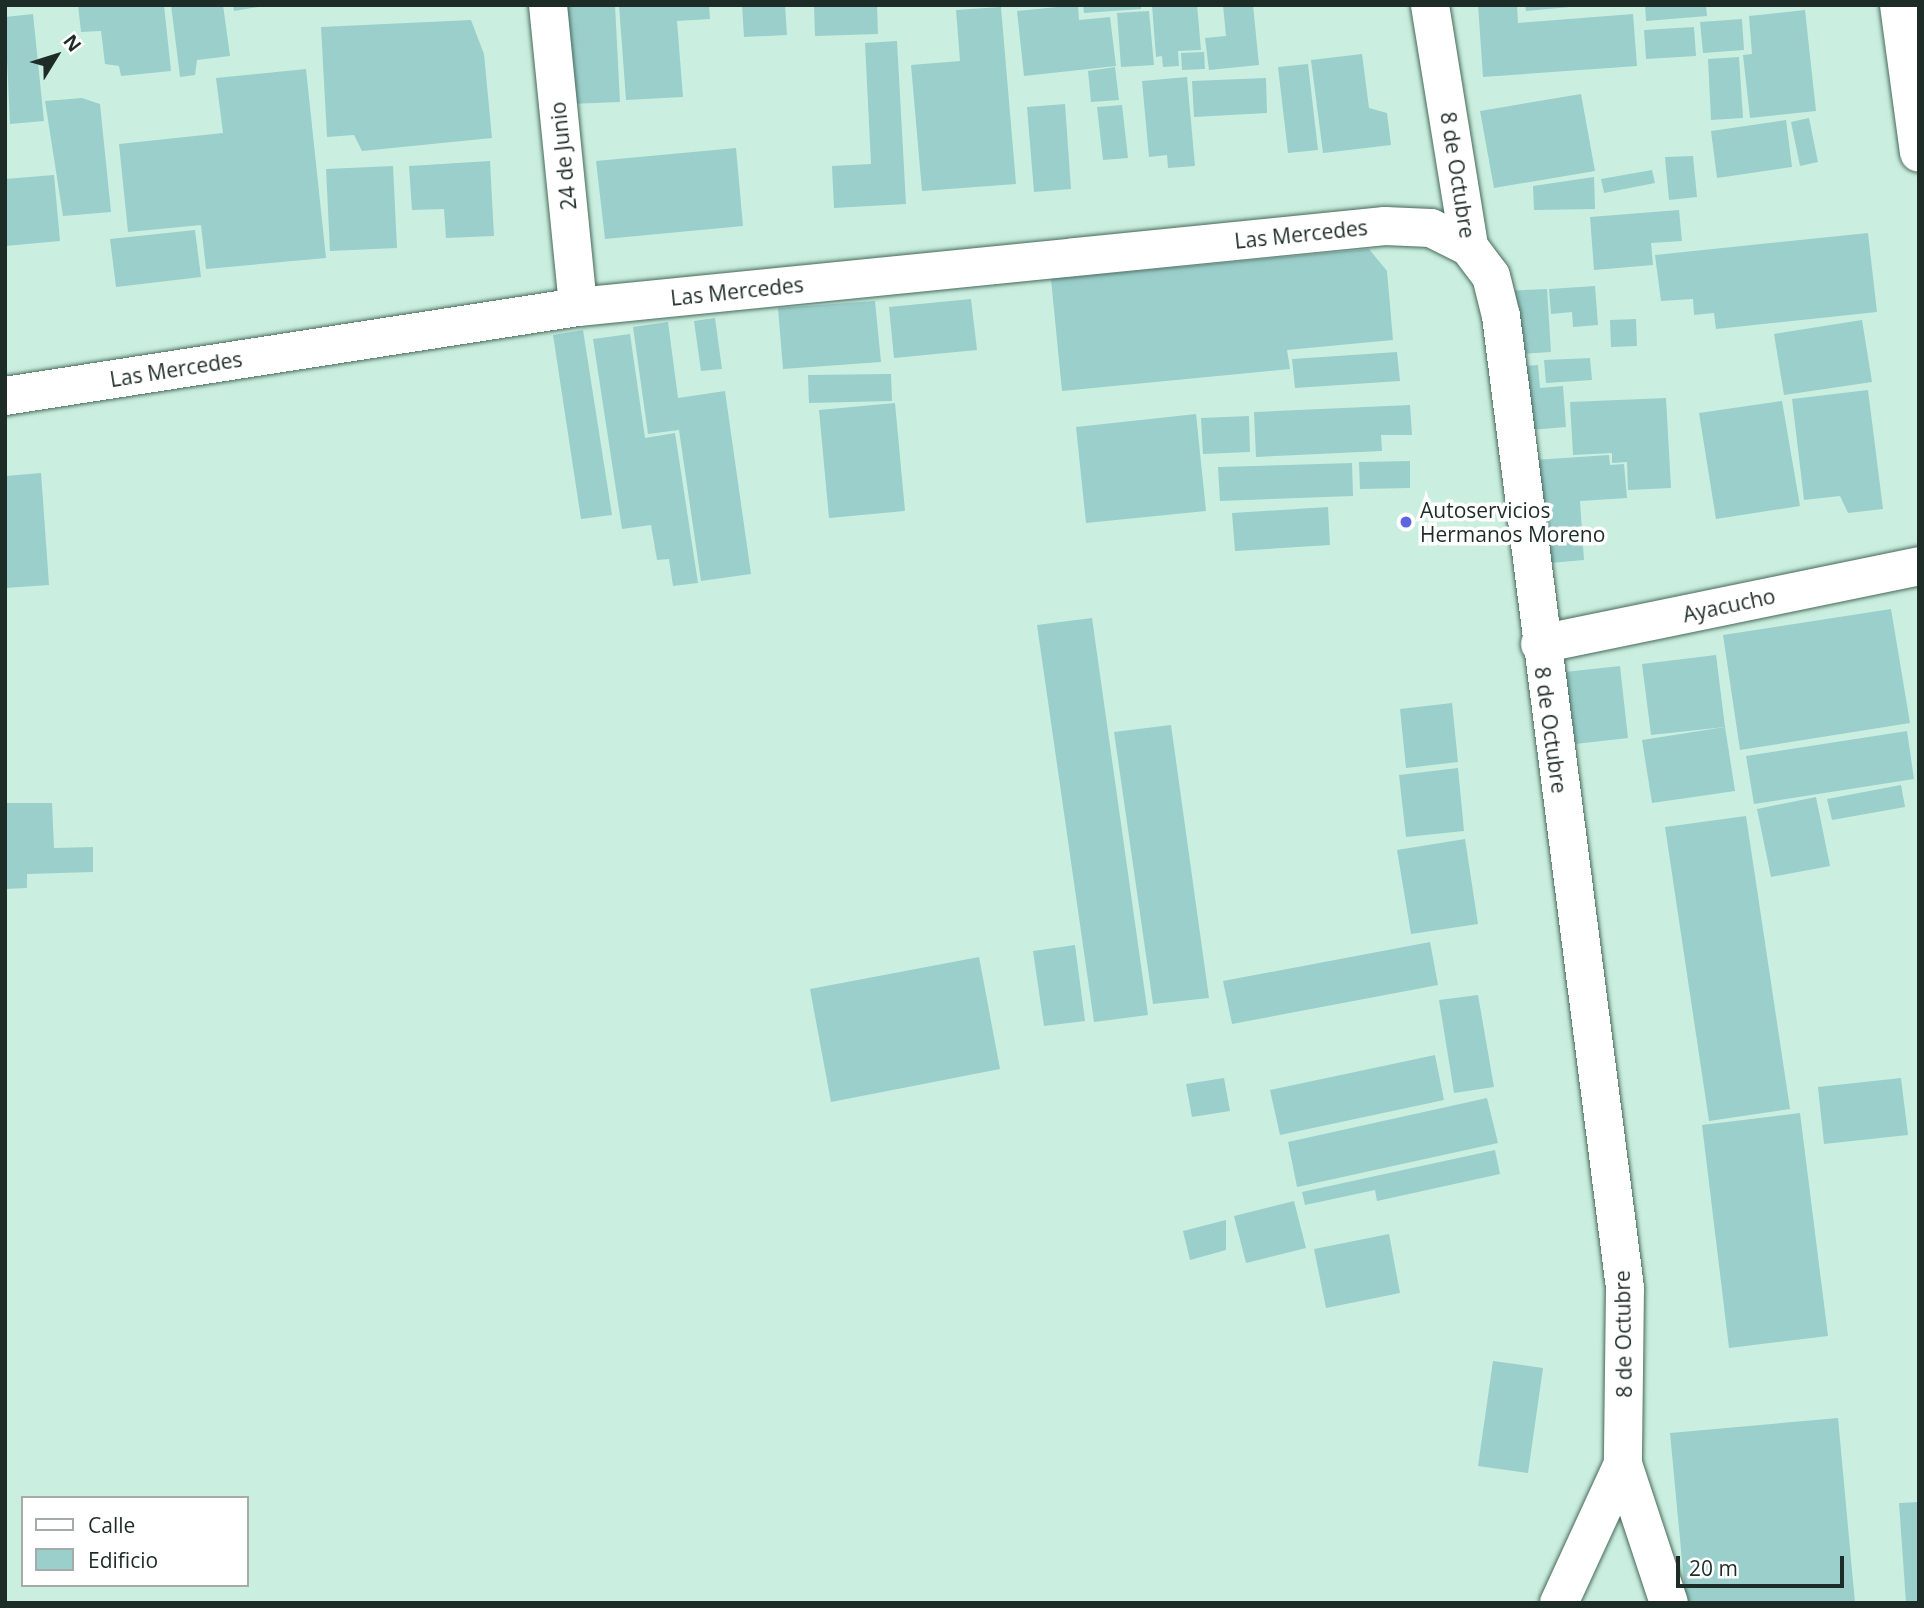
<!DOCTYPE html>
<html>
<head>
<meta charset="utf-8">
<style>
	body { margin:0 }
	#map { position:relative; width:1924px; height:1608px; overflow:hidden; background:#caefe0; font-family:"Open Sans",sans-serif }
	div>[style] { position:absolute }
	.building>* { inset:0; background:#9bcfcb }
	.roads { filter:drop-shadow(0 0 2px #48695c) drop-shadow(0 0 2px #48695c) }
	.minor>* { height:38px; margin:-19px; padding:0 19px; transform-origin:19px; border-radius:19px; background:#fff }
	.tertiary>* { height:38px; margin:-19px; padding:0 19px; transform-origin:19px; border-radius:19px; background:#fff }
	.dots>* { width:19px; height:19px; translate:-50% -50%; box-sizing:border-box; border:4px solid #fff; border-radius:50% }
	span { translate:-50% -50%; white-space:nowrap; text-align:center; line-height:1.15; -webkit-text-stroke:7px #fff; paint-order:stroke }
	.street-label { font-size:21px; color:#1e2c27 }
	.poi-label { font-size:21px; color:#1e2c27 }
	.left { translate:0 -50%; text-align:left }
	.frame { position:absolute; inset:0; border:7px solid #1e2c27; pointer-events:none }
	.legend { position:absolute; left:21px; top:1496px; width:228px; height:91px; box-sizing:border-box; background:#fff; border:2px solid #a5aba9; margin:0; padding:9px 12px; list-style:none; font-size:21px; color:#1e2c27 }
	.legend li { display:flex; align-items:center; gap:14px; height:35px }
	.legend b { width:35px; border:2px solid #a5aba9 }
	.north { position:absolute; left:21px; top:21px; width:70px; height:70px; -webkit-text-stroke:5px #fff; paint-order:stroke; rotate:52deg; font-size:19px; font-weight:700; line-height:28px; text-align:center; color:#1e2c27 }
	.north::after { content:''; display:block; margin:auto; width:24px; height:32px; background:#1e2c27; clip-path:polygon(50% 0,100% 100%,50% 72%,0 100%) }
	.scale { position:absolute; left:1676px; top:1556px; width:168px; height:32px; box-sizing:border-box; border:4px solid #1e2c27; border-top:0; padding-left:9px; font-size:21px; line-height:24px; white-space:nowrap; color:#1e2c27; -webkit-text-stroke:5px #fff; paint-order:stroke }
</style>
</head>
<body>
<div id="map">
	<div class="building">
		<div style="clip-path:polygon(78px 5px,164px 5px,171px 71px,121px 76px,119px 66px,105px 64px,101px 31px,81px 32px)"></div>
		<div style="clip-path:polygon(171px 5px,223px 5px,230px 56px,197px 60px,195px 75px,180px 77px)"></div>
		<div style="clip-path:polygon(233px 5px,258px 5px,258px 7px,234px 11px)"></div>
		<div style="clip-path:polygon(565px 5px,615px 5px,620px 102px,570px 104px)"></div>
		<div style="clip-path:polygon(619px 5px,709px 5px,710px 19px,677px 21px,683px 97px,626px 100px)"></div>
		<div style="clip-path:polygon(742px 5px,785px 5px,787px 35px,744px 37px)"></div>
		<div style="clip-path:polygon(814px 5px,877px 5px,878px 34px,815px 36px)"></div>
		<div style="clip-path:polygon(1078px 5px,1079px 20px,1110px 17px,1116px 66px,1024px 76px,1017px 11px)"></div>
		<div style="clip-path:polygon(1083px 5px,1141px 5px,1141px 9px,1084px 13px)"></div>
		<div style="clip-path:polygon(1152px 5px,1197px 5px,1201px 50px,1178px 51px,1179px 66px,1163px 67px,1162px 56px,1156px 57px)"></div>
		<div style="clip-path:polygon(1223px 5px,1253px 5px,1259px 65px,1209px 70px,1205px 38px,1226px 36px)"></div>
		<div style="clip-path:polygon(1478px 5px,1517px 5px,1518px 23px,1633px 14px,1637px 66px,1483px 77px)"></div>
		<div style="clip-path:polygon(1525px 5px,1570px 5px,1570px 7px,1526px 11px)"></div>
		<div style="clip-path:polygon(1645px 5px,1706px 5px,1707px 16px,1646px 21px)"></div>
		<div style="clip-path:polygon(1001px 7px,1016px 184px,922px 191px,911px 65px,960px 61px,956px 10px)"></div>
		<div style="clip-path:polygon(1805px 10px,1816px 111px,1750px 118px,1743px 55px,1752px 54px,1749px 16px)"></div>
		<div style="clip-path:polygon(1149px 11px,1154px 65px,1121px 67px,1117px 13px)"></div>
		<div style="clip-path:polygon(33px 14px,44px 121px,10px 124px,5px 17px)"></div>
		<div style="clip-path:polygon(1742px 19px,1744px 50px,1703px 53px,1700px 22px)"></div>
		<div style="clip-path:polygon(471px 20px,484px 54px,492px 138px,362px 151px,354px 135px,327px 137px,321px 27px)"></div>
		<div style="clip-path:polygon(1694px 27px,1696px 56px,1646px 59px,1644px 30px)"></div>
		<div style="clip-path:polygon(897px 41px,906px 204px,834px 208px,832px 166px,871px 164px,865px 43px)"></div>
		<div style="clip-path:polygon(1204px 52px,1205px 69px,1182px 70px,1181px 53px)"></div>
		<div style="clip-path:polygon(1362px 54px,1369px 108px,1387px 113px,1391px 145px,1323px 153px,1311px 60px)"></div>
		<div style="clip-path:polygon(1739px 57px,1743px 118px,1711px 120px,1708px 59px)"></div>
		<div style="clip-path:polygon(1308px 64px,1318px 150px,1288px 153px,1278px 67px)"></div>
		<div style="clip-path:polygon(1115px 67px,1119px 100px,1091px 102px,1088px 71px)"></div>
		<div style="clip-path:polygon(306px 69px,326px 258px,206px 269px,201px 225px,128px 232px,119px 144px,223px 133px,216px 78px)"></div>
		<div style="clip-path:polygon(1187px 77px,1195px 166px,1168px 168px,1167px 155px,1149px 157px,1142px 81px)"></div>
		<div style="clip-path:polygon(1266px 78px,1267px 113px,1194px 117px,1192px 81px)"></div>
		<div style="clip-path:polygon(1581px 94px,1595px 171px,1494px 188px,1480px 111px)"></div>
		<div style="clip-path:polygon(82px 98px,100px 104px,111px 212px,63px 216px,45px 101px)"></div>
		<div style="clip-path:polygon(1065px 104px,1071px 189px,1034px 192px,1027px 107px)"></div>
		<div style="clip-path:polygon(1122px 105px,1128px 158px,1103px 160px,1097px 107px)"></div>
		<div style="clip-path:polygon(1809px 118px,1818px 162px,1800px 166px,1791px 122px)"></div>
		<div style="clip-path:polygon(1786px 120px,1792px 167px,1717px 178px,1711px 131px)"></div>
		<div style="clip-path:polygon(736px 148px,743px 226px,605px 239px,596px 161px)"></div>
		<div style="clip-path:polygon(1693px 156px,1697px 197px,1669px 200px,1665px 157px)"></div>
		<div style="clip-path:polygon(490px 161px,494px 236px,446px 238px,444px 209px,412px 210px,409px 166px)"></div>
		<div style="clip-path:polygon(393px 166px,397px 248px,330px 251px,326px 169px)"></div>
		<div style="clip-path:polygon(1652px 170px,1655px 183px,1604px 193px,1601px 179px)"></div>
		<div style="clip-path:polygon(54px 175px,60px 241px,5px 246px,5px 179px)"></div>
		<div style="clip-path:polygon(1594px 177px,1595px 209px,1534px 210px,1533px 186px)"></div>
		<div style="clip-path:polygon(1679px 210px,1682px 241px,1651px 243px,1653px 265px,1594px 270px,1590px 217px)"></div>
		<div style="clip-path:polygon(195px 230px,201px 277px,116px 287px,110px 239px)"></div>
		<div style="clip-path:polygon(1868px 233px,1877px 312px,1716px 329px,1714px 313px,1694px 315px,1693px 299px,1661px 301px,1655px 255px)"></div>
		<div style="clip-path:polygon(1369px 249px,1387px 271px,1393px 340px,1287px 350px,1290px 369px,1062px 391px,1051px 279px)"></div>
		<div style="clip-path:polygon(1595px 286px,1598px 325px,1573px 327px,1572px 312px,1551px 314px,1549px 289px)"></div>
		<div style="clip-path:polygon(1547px 289px,1551px 352px,1520px 354px,1501px 291px)"></div>
		<div style="clip-path:polygon(971px 299px,977px 350px,894px 358px,889px 307px)"></div>
		<div style="clip-path:polygon(875px 301px,881px 362px,783px 369px,778px 308px)"></div>
		<div style="clip-path:polygon(715px 318px,722px 369px,701px 371px,694px 321px)"></div>
		<div style="clip-path:polygon(1636px 319px,1637px 346px,1611px 347px,1610px 320px)"></div>
		<div style="clip-path:polygon(1862px 320px,1872px 382px,1784px 395px,1774px 334px)"></div>
		<div style="clip-path:polygon(668px 322px,678px 398px,725px 391px,751px 574px,701px 581px,679px 430px,648px 434px,633px 327px)"></div>
		<div style="clip-path:polygon(583px 330px,612px 515px,581px 519px,553px 335px)"></div>
		<div style="clip-path:polygon(630px 334px,645px 438px,675px 433px,698px 583px,673px 586px,669px 559px,657px 560px,651px 525px,622px 529px,593px 339px)"></div>
		<div style="clip-path:polygon(1397px 352px,1400px 381px,1295px 388px,1292px 359px)"></div>
		<div style="clip-path:polygon(1590px 358px,1592px 380px,1546px 383px,1544px 360px)"></div>
		<div style="clip-path:polygon(1538px 365px,1540px 388px,1563px 386px,1566px 427px,1517px 431px,1512px 367px)"></div>
		<div style="clip-path:polygon(891px 374px,892px 401px,809px 403px,808px 375px)"></div>
		<div style="clip-path:polygon(1868px 390px,1883px 509px,1848px 513px,1840px 496px,1804px 500px,1792px 399px)"></div>
		<div style="clip-path:polygon(1666px 398px,1671px 488px,1628px 490px,1627px 462px,1612px 463px,1612px 453px,1573px 455px,1570px 402px)"></div>
		<div style="clip-path:polygon(1782px 401px,1800px 506px,1716px 519px,1699px 413px)"></div>
		<div style="clip-path:polygon(895px 403px,905px 511px,829px 518px,819px 410px)"></div>
		<div style="clip-path:polygon(1410px 405px,1412px 435px,1381px 435px,1382px 451px,1256px 457px,1254px 412px)"></div>
		<div style="clip-path:polygon(1196px 414px,1206px 511px,1086px 523px,1076px 427px)"></div>
		<div style="clip-path:polygon(1249px 416px,1250px 452px,1203px 454px,1201px 418px)"></div>
		<div style="clip-path:polygon(1609px 455px,1610px 465px,1624px 464px,1627px 498px,1580px 501px,1584px 560px,1550px 563px,1534px 460px)"></div>
		<div style="clip-path:polygon(1410px 461px,1410px 488px,1360px 489px,1359px 462px)"></div>
		<div style="clip-path:polygon(1352px 463px,1353px 496px,1220px 501px,1218px 467px)"></div>
		<div style="clip-path:polygon(41px 473px,49px 585px,5px 588px,5px 476px)"></div>
		<div style="clip-path:polygon(1328px 507px,1330px 545px,1235px 551px,1232px 513px)"></div>
		<div style="clip-path:polygon(1891px 609px,1910px 723px,1740px 750px,1723px 635px)"></div>
		<div style="clip-path:polygon(1092px 618px,1148px 1015px,1094px 1022px,1037px 625px)"></div>
		<div style="clip-path:polygon(1716px 655px,1725px 727px,1651px 735px,1642px 664px)"></div>
		<div style="clip-path:polygon(1620px 666px,1628px 738px,1575px 744px,1571px 709px,1558px 710px,1565px 672px)"></div>
		<div style="clip-path:polygon(1452px 703px,1458px 762px,1406px 768px,1400px 709px)"></div>
		<div style="clip-path:polygon(1171px 725px,1209px 998px,1153px 1004px,1114px 732px)"></div>
		<div style="clip-path:polygon(1725px 727px,1735px 791px,1652px 803px,1642px 740px)"></div>
		<div style="clip-path:polygon(1907px 731px,1914px 779px,1754px 804px,1746px 756px)"></div>
		<div style="clip-path:polygon(1458px 768px,1464px 831px,1406px 837px,1399px 775px)"></div>
		<div style="clip-path:polygon(1901px 785px,1905px 807px,1832px 820px,1827px 799px)"></div>
		<div style="clip-path:polygon(1816px 797px,1830px 866px,1771px 877px,1757px 809px)"></div>
		<div style="clip-path:polygon(5px 803px,52px 803px,54px 848px,93px 847px,93px 872px,27px 874px,27px 888px,5px 889px)"></div>
		<div style="clip-path:polygon(1746px 816px,1790px 1109px,1709px 1121px,1665px 827px)"></div>
		<div style="clip-path:polygon(1465px 839px,1478px 924px,1411px 934px,1397px 850px)"></div>
		<div style="clip-path:polygon(1430px 942px,1438px 985px,1232px 1024px,1223px 981px)"></div>
		<div style="clip-path:polygon(1075px 945px,1085px 1021px,1044px 1026px,1033px 951px)"></div>
		<div style="clip-path:polygon(979px 957px,1000px 1069px,831px 1102px,810px 989px)"></div>
		<div style="clip-path:polygon(1478px 995px,1494px 1087px,1454px 1093px,1439px 1000px)"></div>
		<div style="clip-path:polygon(1435px 1055px,1444px 1100px,1280px 1135px,1270px 1090px)"></div>
		<div style="clip-path:polygon(1224px 1078px,1230px 1111px,1192px 1117px,1186px 1084px)"></div>
		<div style="clip-path:polygon(1901px 1078px,1908px 1135px,1824px 1144px,1818px 1087px)"></div>
		<div style="clip-path:polygon(1487px 1098px,1498px 1143px,1297px 1187px,1288px 1142px)"></div>
		<div style="clip-path:polygon(1800px 1113px,1828px 1336px,1729px 1348px,1702px 1125px)"></div>
		<div style="clip-path:polygon(1495px 1150px,1500px 1174px,1377px 1201px,1375px 1190px,1305px 1205px,1302px 1192px)"></div>
		<div style="clip-path:polygon(1294px 1201px,1306px 1248px,1246px 1263px,1234px 1216px)"></div>
		<div style="clip-path:polygon(1226px 1220px,1226px 1250px,1190px 1260px,1183px 1231px)"></div>
		<div style="clip-path:polygon(1389px 1234px,1400px 1293px,1326px 1308px,1314px 1249px)"></div>
		<div style="clip-path:polygon(1493px 1361px,1543px 1368px,1528px 1473px,1478px 1466px)"></div>
		<div style="clip-path:polygon(1838px 1418px,1855px 1603px,1686px 1603px,1670px 1433px)"></div>
		<div style="clip-path:polygon(1919px 1502px,1919px 1603px,1906px 1603px,1899px 1503px)"></div>
	</div>
	<div class="roads">
		<div class="minor">
			<div style="left:548px;top:5px;width:303px;rotate:84.3deg"></div>
			<div style="left:1430px;top:5px;width:245px;rotate:80.8deg"></div>
			<div style="left:1899px;top:5px;width:149px;rotate:82.3deg"></div>
			<div style="left:1540px;top:644px;width:387px;rotate:-11.6deg"></div>
			<div style="left:1559px;top:1603px;width:153px;rotate:-65.3deg"></div>
		</div>
		<div class="tertiary">
			<div style="left:5px;top:396px;width:580px;rotate:-8.83deg"></div>
			<div style="left:578px;top:307px;width:811px;rotate:-5.73deg"></div>
			<div style="left:1385px;top:226px;width:46px;rotate:2.5deg"></div>
			<div style="left:1431px;top:228px;width:42px;rotate:26.6deg"></div>
			<div style="left:1469px;top:247px;width:36px;rotate:53deg"></div>
			<div style="left:1491px;top:276px;width:41px;rotate:76deg"></div>
			<div style="left:1501px;top:316px;width:980px;rotate:82.73deg"></div>
			<div style="left:1625px;top:1288px;width:176px;rotate:90.7deg"></div>
			<div style="left:1623px;top:1464px;width:146px;rotate:71.7deg"></div>
		</div>
	</div>
	<div class="dots">
		<div style="left:1406px;top:522px;background:#5e66de"></div>
	</div>
	<div class="street-label">
		<span style="left:563px;top:156px;rotate:-96deg">24 de Junio</span>
		<span style="left:1458px;top:175px;rotate:81deg">8 de Octubre</span>
		<span style="left:1301px;top:234px;rotate:-6deg">Las Mercedes</span>
		<span style="left:737px;top:291px;rotate:-6deg">Las Mercedes</span>
		<span style="left:176px;top:369px;rotate:-9deg">Las Mercedes</span>
		<span style="left:1729px;top:605px;rotate:-12deg">Ayacucho</span>
		<span style="left:1551px;top:730px;rotate:82deg">8 de Octubre</span>
		<span style="left:1623px;top:1334px;rotate:-91deg">8 de Octubre</span>
	</div>
	<div class="poi-label">
		<span class="left" style="left:1420px;top:522px">Autoservicios<br>Hermanos Moreno</span>
	</div>
	<div class="frame"></div>
	<ul class="legend">
	<li><b style="height:9px;background:#fff"></b>Calle</li>
	<li><b style="height:19px;background:#9bcfcb"></b>Edificio</li>
	</ul>
	<div class="north">N</div>
	<div class="scale">20 m</div>
</div>
</body>
</html>
